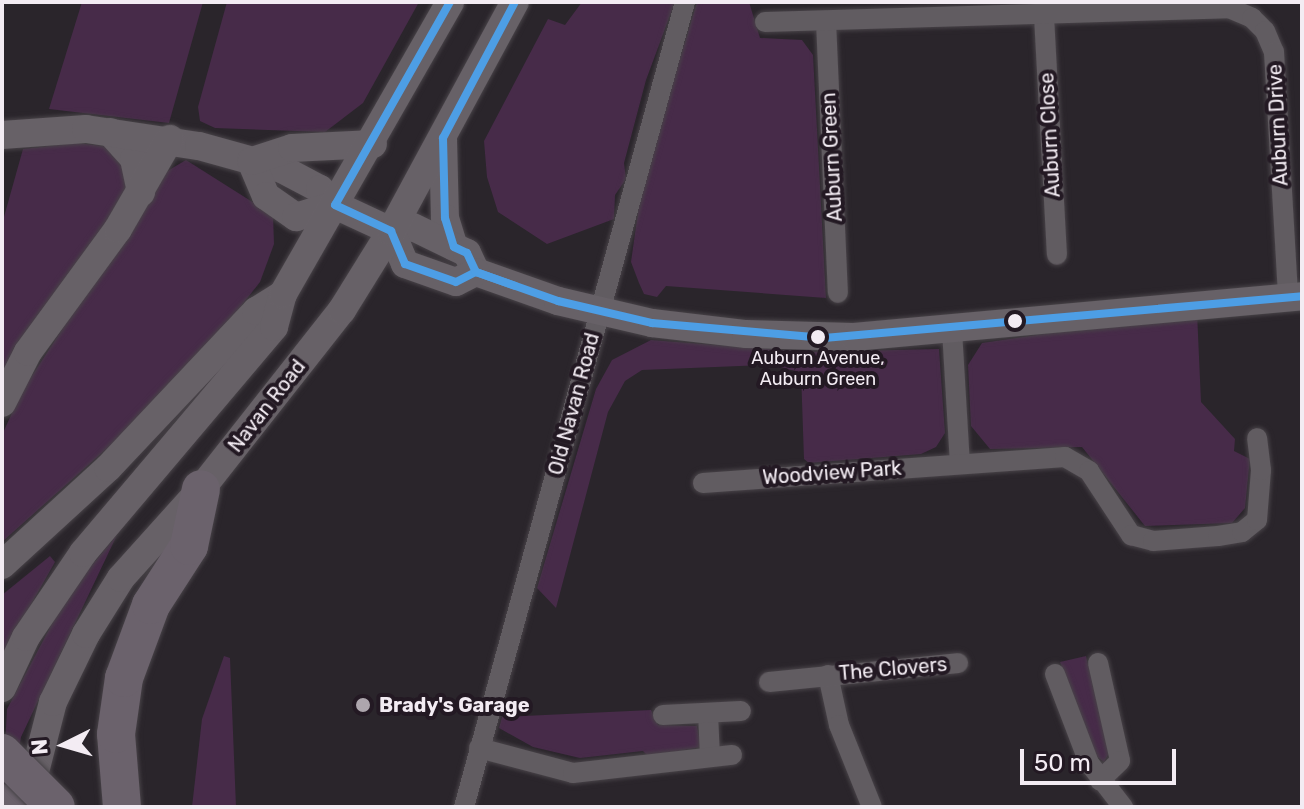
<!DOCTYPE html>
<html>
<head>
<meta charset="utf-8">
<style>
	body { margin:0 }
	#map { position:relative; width:1304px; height:809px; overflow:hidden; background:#2a252b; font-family:Rubik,sans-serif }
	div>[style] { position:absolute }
	.green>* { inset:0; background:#472b49 }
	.roads { filter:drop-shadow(0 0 2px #484348) drop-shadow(0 0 2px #484348) }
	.street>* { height:20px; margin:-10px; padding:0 10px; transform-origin:10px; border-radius:10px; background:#615c61 }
	.secondary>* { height:28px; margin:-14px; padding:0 14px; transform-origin:14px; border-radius:14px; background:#676167 }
	.highway>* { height:38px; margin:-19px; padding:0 19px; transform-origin:19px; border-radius:19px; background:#6b626c }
	.bridges { filter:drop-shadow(0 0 2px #484348) drop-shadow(0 0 2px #484348) }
	.highway-bridge>* { height:38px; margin:-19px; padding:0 19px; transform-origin:19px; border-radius:19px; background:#6b626c }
	.bus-1>* { height:8px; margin:-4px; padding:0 4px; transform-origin:4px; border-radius:4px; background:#4d9ee5 }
	.dots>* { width:22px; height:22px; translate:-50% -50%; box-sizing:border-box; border:4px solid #231923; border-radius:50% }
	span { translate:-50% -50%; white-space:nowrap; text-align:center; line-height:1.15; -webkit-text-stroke:8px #231923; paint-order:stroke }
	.bus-label { font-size:18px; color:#f3ecf3 }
	.street-label { font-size:20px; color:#f3ecf3 }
	.poi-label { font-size:20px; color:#f3ecf3; font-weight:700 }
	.left { translate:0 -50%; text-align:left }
	.frame { position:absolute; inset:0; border:4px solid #f3ecf3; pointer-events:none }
	.north { position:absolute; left:24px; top:705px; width:80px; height:80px; -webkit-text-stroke:6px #231923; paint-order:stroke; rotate:265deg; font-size:22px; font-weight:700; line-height:32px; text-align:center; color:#f3ecf3 }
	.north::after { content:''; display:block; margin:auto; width:28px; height:36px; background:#f3ecf3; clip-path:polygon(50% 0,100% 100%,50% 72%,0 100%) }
	.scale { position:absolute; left:1020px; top:749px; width:156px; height:36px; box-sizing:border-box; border:4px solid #f3ecf3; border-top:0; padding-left:10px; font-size:24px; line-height:28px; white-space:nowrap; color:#f3ecf3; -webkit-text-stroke:6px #231923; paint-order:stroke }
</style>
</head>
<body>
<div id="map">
	<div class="green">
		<div style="clip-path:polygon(82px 2px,203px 2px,169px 123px,49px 109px)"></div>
		<div style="clip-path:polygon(227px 2px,419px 2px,363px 103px,325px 132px,215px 128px,200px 121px,198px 107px)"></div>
		<div style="clip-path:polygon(582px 2px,675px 2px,646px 80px,624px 163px,626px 179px,615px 195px,614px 219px,547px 244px,498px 212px,487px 177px,484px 141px,548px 19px,565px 25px)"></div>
		<div style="clip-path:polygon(697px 2px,749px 2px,760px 38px,802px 40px,813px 55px,826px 298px,666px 286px,657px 297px,644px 294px,639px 283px,631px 262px,642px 184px)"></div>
		<div style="clip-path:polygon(77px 143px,111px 147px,121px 159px,127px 194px,2px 378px,2px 224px,23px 149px)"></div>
		<div style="clip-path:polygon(186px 160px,273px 215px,274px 244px,260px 282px,217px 337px,131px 427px,2px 542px,2px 435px,22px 391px,164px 173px)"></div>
		<div style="clip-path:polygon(1197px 312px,1201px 402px,1235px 439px,1234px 451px,1250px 459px,1245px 508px,1232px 523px,1145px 526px,1082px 447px,990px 449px,971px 426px,968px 365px,982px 343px)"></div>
		<div style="clip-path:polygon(651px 340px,806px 352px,939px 349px,945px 433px,936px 447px,921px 454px,809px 463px,804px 459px,801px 372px,766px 365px,642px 370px,625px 381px,608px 412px,556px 608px,537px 588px,596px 389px,612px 360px)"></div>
		<div style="clip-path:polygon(117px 535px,21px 737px,9px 807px,2px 807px,7px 709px,67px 595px)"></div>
		<div style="clip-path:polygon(50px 556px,55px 562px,2px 656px,2px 595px)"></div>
		<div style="clip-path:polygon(224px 656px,230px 658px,236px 807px,192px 807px,202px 719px)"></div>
		<div style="clip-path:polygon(1086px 656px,1109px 753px,1104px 762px,1095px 755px,1060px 662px)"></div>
		<div style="clip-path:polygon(651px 710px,658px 725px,697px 726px,701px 747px,648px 756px,643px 751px,580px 758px,533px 747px,499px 728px,502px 717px)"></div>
	</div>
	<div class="roads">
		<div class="street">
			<div style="left:1044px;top:16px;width:239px;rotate:86.9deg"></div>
			<div style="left:826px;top:21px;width:272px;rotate:87.5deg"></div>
			<div style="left:765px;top:22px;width:464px;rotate:-1.7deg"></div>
			<div style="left:1229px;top:8px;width:25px;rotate:23deg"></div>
			<div style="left:1252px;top:18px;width:18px;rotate:45deg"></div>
			<div style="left:1265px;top:31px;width:23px;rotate:67deg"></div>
			<div style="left:1274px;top:52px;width:246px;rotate:86.7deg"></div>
			<div style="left:952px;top:330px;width:134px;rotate:86.6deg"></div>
			<div style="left:703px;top:483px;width:363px;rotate:-4.1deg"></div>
			<div style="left:1065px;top:457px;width:28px;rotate:30deg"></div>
			<div style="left:1089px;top:471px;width:77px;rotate:56.7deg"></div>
			<div style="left:1131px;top:535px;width:23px;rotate:15deg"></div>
			<div style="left:1153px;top:541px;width:65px;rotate:-4.4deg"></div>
			<div style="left:1218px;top:536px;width:24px;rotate:-9deg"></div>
			<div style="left:1242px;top:532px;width:19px;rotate:-39deg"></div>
			<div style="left:1257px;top:520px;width:50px;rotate:-85.4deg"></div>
			<div style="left:1261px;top:470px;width:32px;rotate:-97deg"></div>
			<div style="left:1098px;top:663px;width:100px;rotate:77.3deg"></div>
			<div style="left:1120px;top:761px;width:28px;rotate:136deg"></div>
			<div style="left:1055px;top:674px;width:95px;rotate:69.1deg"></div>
			<div style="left:1089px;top:763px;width:56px;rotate:52.3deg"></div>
			<div style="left:828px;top:675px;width:51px;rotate:77.6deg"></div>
			<div style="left:839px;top:725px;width:88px;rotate:68.1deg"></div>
			<div style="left:769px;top:682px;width:190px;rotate:-5.7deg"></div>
			<div style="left:708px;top:713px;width:44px;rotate:87.4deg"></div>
			<div style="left:663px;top:715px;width:78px;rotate:-2.9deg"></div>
			<div style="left:479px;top:748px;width:97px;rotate:14.9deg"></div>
			<div style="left:573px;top:773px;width:160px;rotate:-6.5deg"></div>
			<div style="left:464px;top:807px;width:835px;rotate:-74.65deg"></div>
		</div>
		<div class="secondary">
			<div style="left:110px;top:132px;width:36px;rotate:48deg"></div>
			<div style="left:134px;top:159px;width:34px;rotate:78deg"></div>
			<div style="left:2px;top:135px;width:84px;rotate:-4.1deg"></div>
			<div style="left:86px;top:129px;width:114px;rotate:8.6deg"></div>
			<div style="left:199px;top:146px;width:86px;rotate:15.5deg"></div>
			<div style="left:282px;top:169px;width:43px;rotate:27.8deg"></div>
			<div style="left:320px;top:189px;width:22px;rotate:47deg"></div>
			<div style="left:335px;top:205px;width:62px;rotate:24.9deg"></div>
			<div style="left:443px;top:138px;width:80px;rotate:88.6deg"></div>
			<div style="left:445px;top:218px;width:30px;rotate:73deg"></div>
			<div style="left:251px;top:161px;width:38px;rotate:67deg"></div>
			<div style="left:266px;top:196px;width:37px;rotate:35deg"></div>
			<div style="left:296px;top:217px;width:41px;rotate:-17.1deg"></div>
			<div style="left:252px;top:161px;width:42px;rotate:-18deg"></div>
			<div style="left:292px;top:148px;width:81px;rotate:-2.8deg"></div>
			<div style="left:391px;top:231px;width:22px;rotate:-10deg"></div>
			<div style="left:413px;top:227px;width:60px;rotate:25.7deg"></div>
			<div style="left:467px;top:253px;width:21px;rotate:65deg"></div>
			<div style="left:476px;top:272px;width:87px;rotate:19.5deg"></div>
			<div style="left:558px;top:301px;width:97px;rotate:13.2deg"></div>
			<div style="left:652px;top:323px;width:95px;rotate:6.7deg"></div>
			<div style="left:746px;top:334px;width:108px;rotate:1.6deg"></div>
			<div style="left:854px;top:337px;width:450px;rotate:-5.2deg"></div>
			<div style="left:391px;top:231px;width:36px;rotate:67deg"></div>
			<div style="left:405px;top:264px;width:54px;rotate:19.4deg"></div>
			<div style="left:456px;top:282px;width:22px;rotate:-27deg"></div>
			<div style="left:2px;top:403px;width:57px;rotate:-63deg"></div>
			<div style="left:28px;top:352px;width:152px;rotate:-53.8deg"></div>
			<div style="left:118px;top:229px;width:104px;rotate:-60deg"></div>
			<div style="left:2px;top:565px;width:144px;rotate:-42.5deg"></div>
			<div style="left:108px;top:468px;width:216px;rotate:-46.7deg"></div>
			<div style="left:256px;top:311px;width:32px;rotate:-32deg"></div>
			<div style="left:2px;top:688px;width:56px;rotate:-64.8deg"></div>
			<div style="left:26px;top:637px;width:102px;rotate:-55.8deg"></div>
			<div style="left:83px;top:553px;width:296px;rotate:-49.8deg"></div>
			<div style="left:274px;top:327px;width:34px;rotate:-75deg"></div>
			<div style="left:283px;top:294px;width:336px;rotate:-60.2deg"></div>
			<div style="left:26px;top:807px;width:108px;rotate:-75.6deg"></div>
			<div style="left:53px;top:702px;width:76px;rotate:-64.1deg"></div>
			<div style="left:86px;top:634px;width:66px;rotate:-58deg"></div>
			<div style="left:121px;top:578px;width:120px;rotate:-48deg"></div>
			<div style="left:201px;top:489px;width:228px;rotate:-51.8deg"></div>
			<div style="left:342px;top:310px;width:93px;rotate:-58.2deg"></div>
			<div style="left:391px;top:231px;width:260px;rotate:-61.6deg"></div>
		</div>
		<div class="highway">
			<div style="left:2px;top:803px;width:5px;rotate:53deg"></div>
			<div style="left:122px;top:807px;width:73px;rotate:-94.7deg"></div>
			<div style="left:116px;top:734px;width:57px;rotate:-81.9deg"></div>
			<div style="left:124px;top:678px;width:78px;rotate:-69.7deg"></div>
			<div style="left:151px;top:605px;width:70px;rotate:-57.2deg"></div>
			<div style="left:189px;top:546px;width:58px;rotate:-78.1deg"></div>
		</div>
	</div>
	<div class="bridges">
		<div class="highway-bridge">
			<div style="left:2px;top:753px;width:76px;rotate:45deg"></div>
		</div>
	</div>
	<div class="bus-1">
		<div style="left:450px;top:2px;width:233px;rotate:119.5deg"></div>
		<div style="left:335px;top:205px;width:62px;rotate:24.9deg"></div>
		<div style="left:391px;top:231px;width:36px;rotate:67deg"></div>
		<div style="left:405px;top:264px;width:54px;rotate:19.4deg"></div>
		<div style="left:456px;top:282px;width:22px;rotate:-27deg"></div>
		<div style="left:476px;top:272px;width:87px;rotate:19.5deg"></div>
		<div style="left:558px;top:301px;width:97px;rotate:13.2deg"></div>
		<div style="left:652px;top:323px;width:173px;rotate:5deg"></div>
		<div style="left:824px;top:338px;width:480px;rotate:-5deg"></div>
		<div style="left:515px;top:2px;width:154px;rotate:117.9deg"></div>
		<div style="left:443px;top:138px;width:80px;rotate:88.6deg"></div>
		<div style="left:445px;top:218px;width:30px;rotate:73deg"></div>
		<div style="left:454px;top:247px;width:14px;rotate:25deg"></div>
		<div style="left:467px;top:253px;width:21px;rotate:65deg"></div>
		<div style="left:476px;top:272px;width:41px;rotate:19.7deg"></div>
	</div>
	<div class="dots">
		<div style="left:1015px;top:321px;background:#f3ecf3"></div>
		<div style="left:818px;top:337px;background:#f3ecf3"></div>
		<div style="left:363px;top:705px;background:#ada6ad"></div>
	</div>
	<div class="bus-label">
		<span style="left:818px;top:369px">Auburn Avenue,<br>Auburn Green</span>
	</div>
	<div class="street-label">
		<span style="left:1278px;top:125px;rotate:-93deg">Auburn Drive</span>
		<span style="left:1050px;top:135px;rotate:-93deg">Auburn Close</span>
		<span style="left:832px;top:157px;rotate:-93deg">Auburn Green</span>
		<span style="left:574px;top:404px;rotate:-75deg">Old Navan Road</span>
		<span style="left:267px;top:406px;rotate:-52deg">Navan Road</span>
		<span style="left:832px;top:473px;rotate:-4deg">Woodview Park</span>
		<span style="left:893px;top:669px;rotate:-5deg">The Clovers</span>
	</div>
	<div class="poi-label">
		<span class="left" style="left:379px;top:705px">Brady's Garage</span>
	</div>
	<div class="frame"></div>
	<div class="north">N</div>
	<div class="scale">50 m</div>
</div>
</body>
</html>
